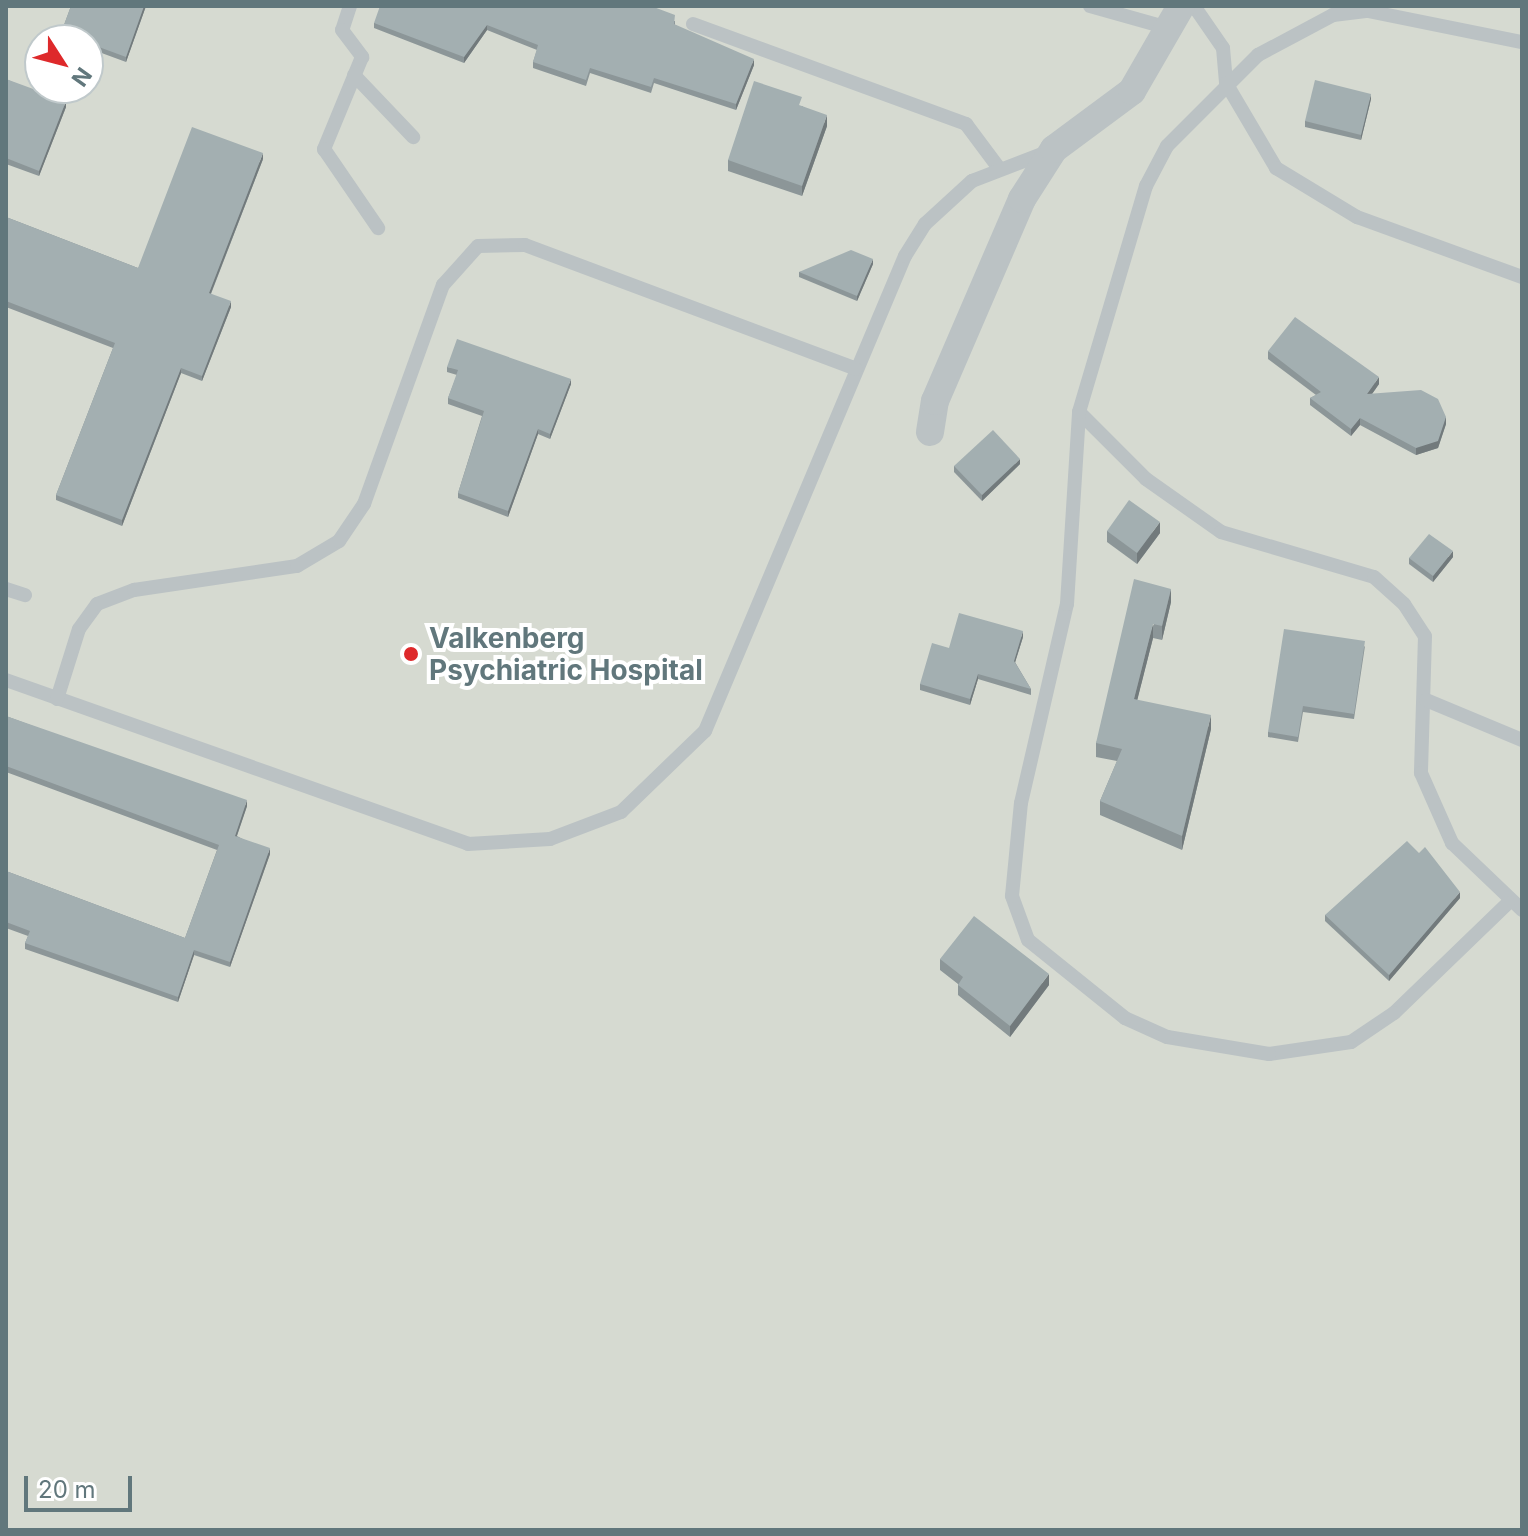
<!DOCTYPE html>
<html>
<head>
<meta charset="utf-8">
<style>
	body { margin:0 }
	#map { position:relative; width:1528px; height:1536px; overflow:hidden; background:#f5f4f2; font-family:Inter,sans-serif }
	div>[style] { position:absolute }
	.green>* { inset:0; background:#d6dad1 }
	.service>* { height:14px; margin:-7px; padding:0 7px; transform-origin:7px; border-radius:7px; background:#bbc2c4 }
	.minor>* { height:28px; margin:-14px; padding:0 14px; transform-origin:14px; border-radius:14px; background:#bbc2c4 }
	.wall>* { inset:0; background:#8c9698 }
	.shaded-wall>* { inset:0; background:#727a7c }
	.building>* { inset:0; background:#a3afb1 }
	.dots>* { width:22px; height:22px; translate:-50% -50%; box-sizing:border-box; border:4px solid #fff; border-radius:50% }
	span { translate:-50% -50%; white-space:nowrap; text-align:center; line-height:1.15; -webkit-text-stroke:8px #fff; paint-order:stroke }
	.poi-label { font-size:28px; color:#61777c; font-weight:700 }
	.left { translate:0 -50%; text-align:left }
	.frame { position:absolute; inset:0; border:8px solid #61777c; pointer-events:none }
	.north { position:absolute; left:24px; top:24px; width:80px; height:80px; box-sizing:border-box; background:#fff; border:2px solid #c0c9cb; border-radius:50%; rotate:126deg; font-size:22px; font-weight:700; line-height:32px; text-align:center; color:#61777c }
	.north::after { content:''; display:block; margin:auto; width:28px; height:36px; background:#de292b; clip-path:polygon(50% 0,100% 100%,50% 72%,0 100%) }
	.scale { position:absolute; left:24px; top:1476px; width:108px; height:36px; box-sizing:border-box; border:4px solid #61777c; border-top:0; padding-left:10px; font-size:24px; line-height:28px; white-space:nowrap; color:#61777c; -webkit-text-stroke:6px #fff; paint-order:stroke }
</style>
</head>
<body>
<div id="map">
	<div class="green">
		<div style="clip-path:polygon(evenodd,6px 6px,1522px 6px,1522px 1530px,6px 1530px,6px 6px,40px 40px,88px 40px,88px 88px,40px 88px,40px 40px)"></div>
	</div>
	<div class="service">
		<div style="left:350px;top:6px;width:25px;rotate:108deg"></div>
		<div style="left:342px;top:30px;width:34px;rotate:53deg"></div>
		<div style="left:362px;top:57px;width:100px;rotate:112.4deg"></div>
		<div style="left:324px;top:149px;width:96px;rotate:55.6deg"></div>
		<div style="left:1090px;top:6px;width:85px;rotate:15.7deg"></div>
		<div style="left:1194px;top:6px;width:51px;rotate:55.4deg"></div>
		<div style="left:1223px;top:48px;width:35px;rotate:85deg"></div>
		<div style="left:1226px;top:83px;width:99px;rotate:59.5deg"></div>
		<div style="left:1276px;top:168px;width:95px;rotate:31.2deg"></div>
		<div style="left:1357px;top:217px;width:176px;rotate:20deg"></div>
		<div style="left:693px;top:24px;width:291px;rotate:20.1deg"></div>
		<div style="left:966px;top:124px;width:54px;rotate:53.3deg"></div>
		<div style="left:354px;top:75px;width:86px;rotate:46.4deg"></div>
		<div style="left:1079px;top:412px;width:95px;rotate:45deg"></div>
		<div style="left:1146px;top:479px;width:92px;rotate:35.2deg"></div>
		<div style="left:1221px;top:532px;width:159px;rotate:16.4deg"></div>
		<div style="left:1374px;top:577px;width:40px;rotate:42deg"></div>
		<div style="left:1404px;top:604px;width:38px;rotate:57deg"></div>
		<div style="left:1425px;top:636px;width:137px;rotate:91.7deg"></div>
		<div style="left:1421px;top:773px;width:77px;rotate:66.1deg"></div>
		<div style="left:1452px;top:843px;width:97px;rotate:43.7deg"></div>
		<div style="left:6px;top:589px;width:20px;rotate:18deg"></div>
		<div style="left:6px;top:680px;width:490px;rotate:19.5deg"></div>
		<div style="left:468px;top:844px;width:82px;rotate:-3.5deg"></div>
		<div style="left:550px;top:839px;width:76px;rotate:-20.8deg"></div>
		<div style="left:621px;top:812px;width:117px;rotate:-44deg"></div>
		<div style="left:705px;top:731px;width:515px;rotate:-67.17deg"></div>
		<div style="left:905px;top:256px;width:38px;rotate:-58deg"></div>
		<div style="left:925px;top:224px;width:64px;rotate:-42.5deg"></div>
		<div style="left:972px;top:181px;width:84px;rotate:-21deg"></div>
		<div style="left:57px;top:699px;width:73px;rotate:-72.6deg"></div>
		<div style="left:79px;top:629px;width:31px;rotate:-54deg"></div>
		<div style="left:97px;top:604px;width:40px;rotate:-21deg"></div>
		<div style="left:134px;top:590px;width:165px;rotate:-8.4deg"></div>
		<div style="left:297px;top:566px;width:49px;rotate:-30.8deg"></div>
		<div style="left:339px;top:541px;width:45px;rotate:-56deg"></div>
		<div style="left:364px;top:504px;width:233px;rotate:-70.2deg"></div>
		<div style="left:443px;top:285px;width:52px;rotate:-48.1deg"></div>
		<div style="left:478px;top:246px;width:47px;rotate:-1.2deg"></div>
		<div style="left:525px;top:245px;width:353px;rotate:20.5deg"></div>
		<div style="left:1426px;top:700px;width:104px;rotate:22.6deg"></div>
		<div style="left:1508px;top:903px;width:158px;rotate:136deg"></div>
		<div style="left:1394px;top:1013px;width:52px;rotate:146deg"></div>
		<div style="left:1351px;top:1042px;width:83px;rotate:171.7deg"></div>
		<div style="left:1269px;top:1054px;width:103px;rotate:-170.5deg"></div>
		<div style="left:1167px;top:1037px;width:46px;rotate:-155.7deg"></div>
		<div style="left:1125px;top:1018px;width:124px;rotate:-141.2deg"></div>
		<div style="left:1028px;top:940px;width:47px;rotate:-110deg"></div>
		<div style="left:1012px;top:896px;width:93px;rotate:-84.5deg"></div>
		<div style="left:1021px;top:803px;width:204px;rotate:-77deg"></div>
		<div style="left:1067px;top:604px;width:192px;rotate:-86.4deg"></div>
		<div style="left:1079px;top:412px;width:236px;rotate:-73.5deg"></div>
		<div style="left:1146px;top:186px;width:45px;rotate:-62.3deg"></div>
		<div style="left:1167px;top:146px;width:129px;rotate:-45deg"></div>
		<div style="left:1258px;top:55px;width:85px;rotate:-28.1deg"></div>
		<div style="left:1333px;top:15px;width:35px;rotate:-7deg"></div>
		<div style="left:1368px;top:11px;width:157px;rotate:11.4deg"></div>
	</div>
	<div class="minor">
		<div style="left:930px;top:432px;width:31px;rotate:-81deg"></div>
		<div style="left:935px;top:401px;width:220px;rotate:-66.7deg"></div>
		<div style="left:1022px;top:199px;width:59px;rotate:-57.4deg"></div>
		<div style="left:1054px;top:149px;width:97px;rotate:-36.6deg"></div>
		<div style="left:1132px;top:91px;width:98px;rotate:-60deg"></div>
	</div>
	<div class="wall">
		<div style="clip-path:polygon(71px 6px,146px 6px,126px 62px,88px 48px,88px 40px,66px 40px,61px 38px,61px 33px)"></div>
		<div style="clip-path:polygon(675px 21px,675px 25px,754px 65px,736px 110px,654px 83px,651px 93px,590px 73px,586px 86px,533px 68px,533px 62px,537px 50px,487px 30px,464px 63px,374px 28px,374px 23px)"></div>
		<div style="clip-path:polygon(6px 79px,66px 107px,39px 176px,6px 164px)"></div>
		<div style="clip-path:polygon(1371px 99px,1361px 140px,1305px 127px,1305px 121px)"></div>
		<div style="clip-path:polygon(802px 106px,827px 126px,802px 196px,728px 171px,728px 160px)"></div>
		<div style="clip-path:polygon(263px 159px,211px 294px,231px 307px,202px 381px,181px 373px,122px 526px,56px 500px,56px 495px,113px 348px,6px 307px,6px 217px,138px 268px)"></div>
		<div style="clip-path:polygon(873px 264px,857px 301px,799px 277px,799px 272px)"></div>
		<div style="clip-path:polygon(1268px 351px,1379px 384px,1372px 394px,1446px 424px,1438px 448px,1416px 455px,1360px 425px,1351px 436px,1310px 405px,1310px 398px,1316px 395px,1268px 359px)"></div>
		<div style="clip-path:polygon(447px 367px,571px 384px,550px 439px,538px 434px,508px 517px,458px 498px,458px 493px,482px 416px,448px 404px,448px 398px,457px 375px,447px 372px)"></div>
		<div style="clip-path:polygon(1020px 464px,982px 501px,954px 472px,954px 466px)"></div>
		<div style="clip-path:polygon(1107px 531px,1160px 533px,1137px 564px,1107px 542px)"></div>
		<div style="clip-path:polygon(1453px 557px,1433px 582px,1409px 564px,1409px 558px)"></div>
		<div style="clip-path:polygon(1171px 589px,1171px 602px,1162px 640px,1153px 638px,1137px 700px,1211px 729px,1182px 850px,1100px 815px,1100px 801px,1117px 761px,1096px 757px,1096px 743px)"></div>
		<div style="clip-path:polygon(1023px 637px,1015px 662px,1031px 689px,1031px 695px,978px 679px,970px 705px,920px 690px,920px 684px)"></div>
		<div style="clip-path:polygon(1365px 646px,1354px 719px,1303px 712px,1298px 742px,1268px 737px,1268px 732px)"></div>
		<div style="clip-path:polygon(6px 716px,247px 806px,237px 836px,270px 854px,230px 967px,194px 955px,178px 1002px,25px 949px,25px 943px,28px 936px,6px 928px,6px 871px,185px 938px,217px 850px,6px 772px)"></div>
		<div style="clip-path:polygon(1460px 898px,1389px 981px,1325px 921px,1325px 915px)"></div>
		<div style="clip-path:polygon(940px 959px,1049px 985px,1010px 1037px,958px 995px,958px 984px,940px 970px)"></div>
	</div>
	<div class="shaded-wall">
		<div style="clip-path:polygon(144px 6px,146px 6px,126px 62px,126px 57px)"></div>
		<div style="clip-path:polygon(487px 25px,487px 30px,464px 63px,464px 57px)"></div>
		<div style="clip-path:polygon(754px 59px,754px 65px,736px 110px,736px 104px)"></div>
		<div style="clip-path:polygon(1371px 94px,1371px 99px,1361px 140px,1361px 135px)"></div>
		<div style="clip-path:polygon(66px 101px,66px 107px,39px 176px,39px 171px)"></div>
		<div style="clip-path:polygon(827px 115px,827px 126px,802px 196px,802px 186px)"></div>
		<div style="clip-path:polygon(263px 153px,263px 159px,209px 298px,209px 293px)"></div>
		<div style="clip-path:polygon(873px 259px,873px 264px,857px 301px,857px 296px)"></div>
		<div style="clip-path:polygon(231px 301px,231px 307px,202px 381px,202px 376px)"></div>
		<div style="clip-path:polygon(181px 368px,181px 373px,122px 526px,122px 520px)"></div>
		<div style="clip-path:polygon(1379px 377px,1379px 384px,1367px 401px,1367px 394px)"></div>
		<div style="clip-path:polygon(571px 379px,571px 384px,550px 439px,550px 434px)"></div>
		<div style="clip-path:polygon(1446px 417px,1446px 424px,1438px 448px,1416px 455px,1416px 448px)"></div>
		<div style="clip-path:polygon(1360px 418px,1360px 425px,1351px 436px,1351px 429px)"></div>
		<div style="clip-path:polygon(538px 429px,538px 434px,508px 517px,508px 511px)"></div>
		<div style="clip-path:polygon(1020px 459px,1020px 464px,982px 501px,982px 495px)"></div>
		<div style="clip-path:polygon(1160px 522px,1160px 533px,1137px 564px,1137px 553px)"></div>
		<div style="clip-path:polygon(1453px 551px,1453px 557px,1433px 582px,1433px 576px)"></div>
		<div style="clip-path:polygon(1171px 589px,1171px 602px,1162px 640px,1162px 626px)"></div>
		<div style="clip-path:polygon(1153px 624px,1153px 638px,1134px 713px,1134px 699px)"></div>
		<div style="clip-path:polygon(1023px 631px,1023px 637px,1014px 666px,1014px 661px)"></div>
		<div style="clip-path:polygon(978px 674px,978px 679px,970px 705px,970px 699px)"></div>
		<div style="clip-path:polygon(1211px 715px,1211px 729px,1182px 850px,1182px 836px)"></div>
		<div style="clip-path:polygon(247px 800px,247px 806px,235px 841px,235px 836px)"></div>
		<div style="clip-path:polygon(270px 848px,270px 854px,230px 967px,230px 962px)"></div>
		<div style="clip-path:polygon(1460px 892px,1460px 898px,1389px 981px,1389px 975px)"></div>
		<div style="clip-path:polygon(194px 950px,194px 955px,178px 1002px,178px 997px)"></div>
		<div style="clip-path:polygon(1049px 974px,1049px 985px,1010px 1037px,1010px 1026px)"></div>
	</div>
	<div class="building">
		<div style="clip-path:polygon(71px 6px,144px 6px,126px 57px,88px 43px,88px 40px,80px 40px,61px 33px)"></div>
		<div style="clip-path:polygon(380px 6px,651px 6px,675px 15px,674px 24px,754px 59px,736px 104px,654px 78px,651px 87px,590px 68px,586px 80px,533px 62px,538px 45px,487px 25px,464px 57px,374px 23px)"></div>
		<div style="clip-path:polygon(6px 79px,66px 101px,39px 171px,6px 158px)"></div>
		<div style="clip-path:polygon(1315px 80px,1371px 94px,1361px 135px,1305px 121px)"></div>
		<div style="clip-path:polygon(754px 81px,802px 97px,799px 105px,827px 115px,802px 186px,728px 160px)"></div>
		<div style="clip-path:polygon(192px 127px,263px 153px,209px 293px,231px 301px,202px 376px,181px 368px,122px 520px,56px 495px,115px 343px,6px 301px,6px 217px,138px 268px)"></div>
		<div style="clip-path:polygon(851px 250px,873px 259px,857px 296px,799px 272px)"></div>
		<div style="clip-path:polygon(1295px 317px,1379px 377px,1367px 394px,1421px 390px,1438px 399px,1446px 417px,1438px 441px,1416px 448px,1360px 418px,1351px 429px,1310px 398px,1321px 392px,1268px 351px)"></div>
		<div style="clip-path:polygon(457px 339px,571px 379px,550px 434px,538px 429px,508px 511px,458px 493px,484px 411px,448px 398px,458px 370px,447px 367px)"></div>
		<div style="clip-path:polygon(993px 430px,1020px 459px,982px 495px,954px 466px)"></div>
		<div style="clip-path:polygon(1129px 500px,1160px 522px,1137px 553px,1107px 531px)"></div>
		<div style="clip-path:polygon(1429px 534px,1453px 551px,1433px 576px,1409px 558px)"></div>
		<div style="clip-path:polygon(1134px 579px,1171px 589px,1162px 626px,1153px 624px,1134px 699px,1211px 715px,1182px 836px,1100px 801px,1122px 749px,1096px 743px)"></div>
		<div style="clip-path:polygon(959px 613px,1023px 631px,1014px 661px,1031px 689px,978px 674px,970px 699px,920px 684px,932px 643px,949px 648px)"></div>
		<div style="clip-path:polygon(1284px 629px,1365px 641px,1354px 714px,1303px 706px,1298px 737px,1268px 732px)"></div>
		<div style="clip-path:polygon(6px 716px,247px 800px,235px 836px,270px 848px,230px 962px,194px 950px,178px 997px,25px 943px,30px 931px,6px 922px,6px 871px,185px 938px,219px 845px,6px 766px)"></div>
		<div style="clip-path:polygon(1407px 841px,1419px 853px,1425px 847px,1460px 892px,1389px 975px,1325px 915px)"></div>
		<div style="clip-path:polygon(974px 916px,1049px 974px,1010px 1026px,958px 985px,963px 977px,940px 959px)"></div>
	</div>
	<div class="dots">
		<div style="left:411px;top:654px;background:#de292b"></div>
	</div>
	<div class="poi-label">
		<span class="left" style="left:429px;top:654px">Valkenberg<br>Psychiatric Hospital</span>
	</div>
	<div class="frame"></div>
	<div class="north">N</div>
	<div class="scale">20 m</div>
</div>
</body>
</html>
